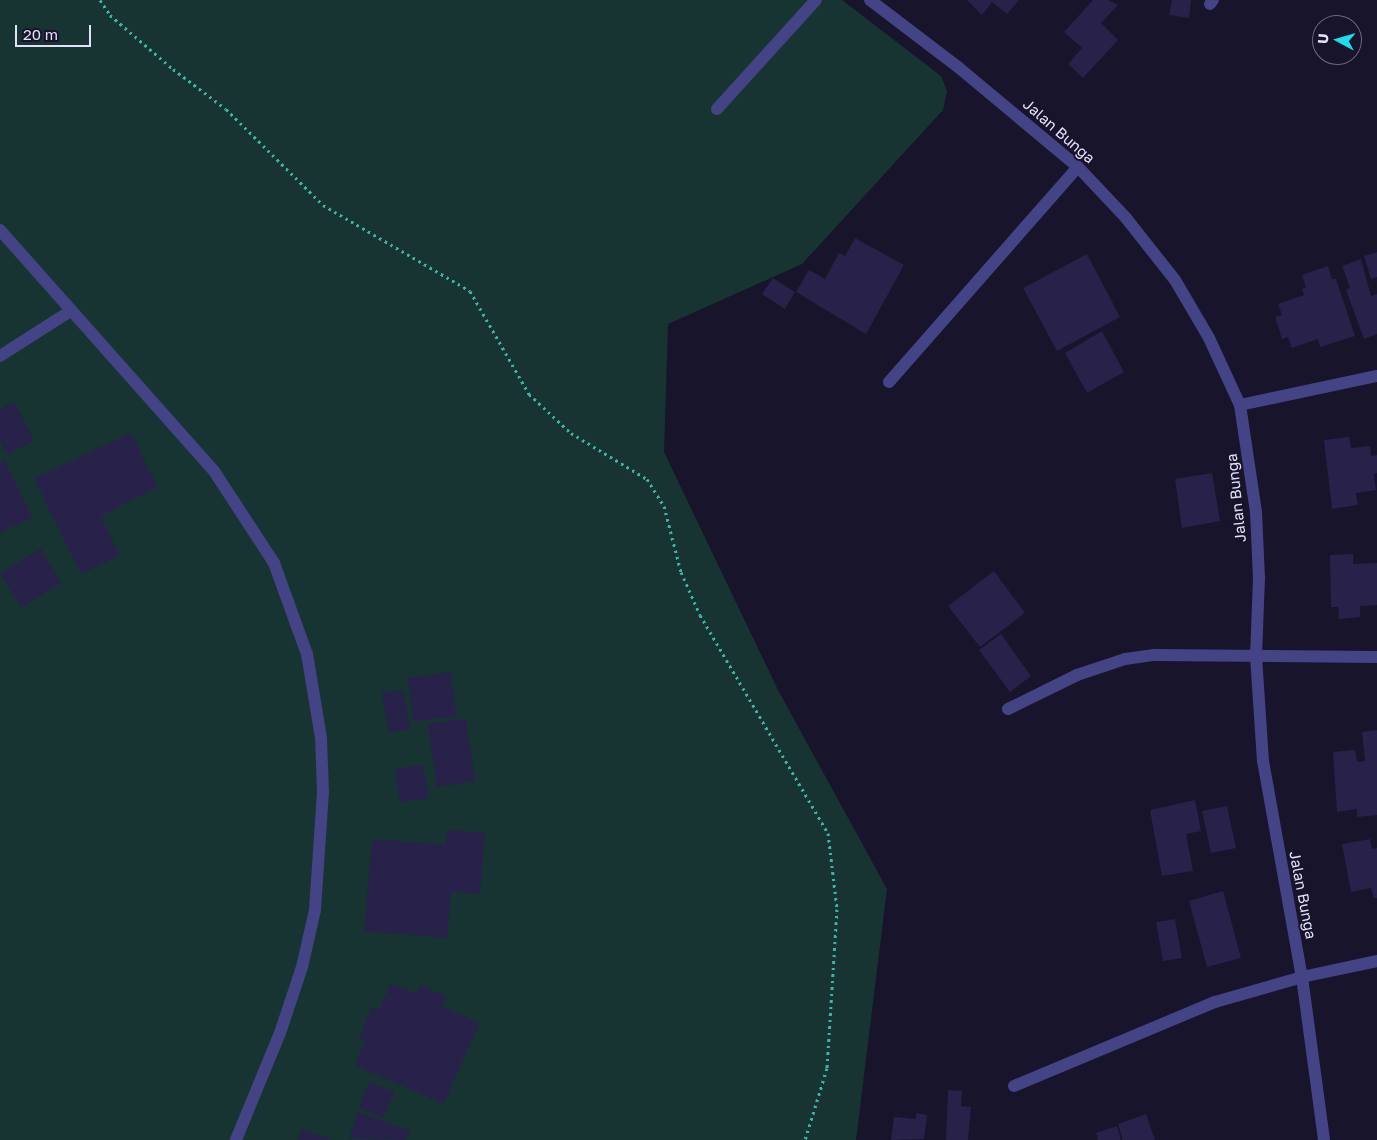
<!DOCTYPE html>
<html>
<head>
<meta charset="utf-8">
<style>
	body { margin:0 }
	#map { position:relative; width:1377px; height:1140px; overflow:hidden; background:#17142b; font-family:"Golos Text",sans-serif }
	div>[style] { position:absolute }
	.green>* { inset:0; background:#173432 }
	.building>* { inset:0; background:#28214a }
	.path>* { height:3px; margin-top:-1.5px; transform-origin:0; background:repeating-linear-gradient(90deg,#3cb5a9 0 2.5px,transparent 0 6.5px) }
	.street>* { height:12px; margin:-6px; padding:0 6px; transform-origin:6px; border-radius:6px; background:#434386 }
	span { translate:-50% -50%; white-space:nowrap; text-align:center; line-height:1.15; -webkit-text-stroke:4px #17142b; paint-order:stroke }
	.street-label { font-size:15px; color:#e3e0fc }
	.north { position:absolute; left:1312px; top:15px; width:50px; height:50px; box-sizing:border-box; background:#17142b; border:1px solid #69667f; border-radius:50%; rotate:276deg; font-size:14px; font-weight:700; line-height:20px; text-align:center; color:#e3e0fc }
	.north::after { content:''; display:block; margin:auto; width:18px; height:22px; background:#1ddeec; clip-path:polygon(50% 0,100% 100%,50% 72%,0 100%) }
	.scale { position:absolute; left:15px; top:25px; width:76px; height:22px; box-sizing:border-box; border:2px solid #e3e0fc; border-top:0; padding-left:6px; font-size:15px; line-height:18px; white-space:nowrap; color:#e3e0fc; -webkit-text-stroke:4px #17142b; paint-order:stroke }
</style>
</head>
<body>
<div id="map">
	<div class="green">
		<div style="clip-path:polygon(0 0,842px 0,941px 76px,947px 91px,943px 110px,802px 264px,668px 324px,664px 452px,778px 690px,887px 889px,856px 1140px,0 1140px)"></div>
	</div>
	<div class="building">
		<div style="clip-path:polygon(967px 0,1019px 0,1007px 14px,992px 2px,982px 15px)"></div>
		<div style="clip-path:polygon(1093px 0,1108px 0,1118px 5px,1101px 23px,1118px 40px,1083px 78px,1068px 64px,1082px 48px,1064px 32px)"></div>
		<div style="clip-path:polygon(1172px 0,1191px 0,1189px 18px,1169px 15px)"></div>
		<div style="clip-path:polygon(855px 238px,904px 265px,866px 334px,796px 292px,809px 270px,825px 279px,839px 253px,845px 256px)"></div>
		<div style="clip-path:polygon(1377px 252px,1377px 277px,1371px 279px,1364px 256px)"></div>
		<div style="clip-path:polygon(1087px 254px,1120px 317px,1057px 351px,1023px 288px)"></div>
		<div style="clip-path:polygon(1361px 259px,1371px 296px,1377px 294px,1377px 334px,1364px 339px,1346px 290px,1350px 288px,1342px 266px)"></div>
		<div style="clip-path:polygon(1328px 266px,1332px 279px,1336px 279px,1355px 336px,1320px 347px,1318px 339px,1292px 348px,1288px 337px,1282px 339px,1275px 317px,1282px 315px,1278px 304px,1304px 295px,1302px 289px,1306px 287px,1302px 275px)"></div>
		<div style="clip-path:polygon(773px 278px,795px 292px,785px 309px,762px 294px)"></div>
		<div style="clip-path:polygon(1102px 331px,1124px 372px,1087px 393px,1065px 353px)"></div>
		<div style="clip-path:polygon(14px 402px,34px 440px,7px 455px,0 441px,0 409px)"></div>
		<div style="clip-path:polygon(131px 433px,158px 487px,100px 516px,120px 555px,81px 574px,34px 478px)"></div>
		<div style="clip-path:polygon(1349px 437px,1351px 448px,1370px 446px,1371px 456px,1377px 455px,1377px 473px,1374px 474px,1376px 490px,1356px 493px,1358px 505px,1332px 509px,1324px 440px)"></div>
		<div style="clip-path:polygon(4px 460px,32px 517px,0 533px,0 463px)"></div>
		<div style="clip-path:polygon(1212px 473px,1220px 521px,1182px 528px,1175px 479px)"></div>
		<div style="clip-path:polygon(41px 549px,61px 583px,21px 608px,0 573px)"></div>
		<div style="clip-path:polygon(1353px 554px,1353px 564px,1377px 563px,1377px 605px,1360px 606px,1360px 617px,1339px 619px,1338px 607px,1331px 607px,1330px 555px)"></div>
		<div style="clip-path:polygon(994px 571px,1025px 613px,980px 647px,948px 606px)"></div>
		<div style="clip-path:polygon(1001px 634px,1031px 676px,1010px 692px,979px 650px)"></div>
		<div style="clip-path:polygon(451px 672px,456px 716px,413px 721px,408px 678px)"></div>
		<div style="clip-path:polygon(403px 690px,410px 729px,389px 733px,382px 693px)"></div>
		<div style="clip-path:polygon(466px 719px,475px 781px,437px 787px,428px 724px)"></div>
		<div style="clip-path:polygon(1377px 730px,1377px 815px,1357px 817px,1357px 809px,1337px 812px,1333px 752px,1355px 750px,1357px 762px,1365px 761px,1362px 732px)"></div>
		<div style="clip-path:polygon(423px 765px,429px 798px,400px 802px,395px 769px)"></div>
		<div style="clip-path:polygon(1195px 800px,1201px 831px,1186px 834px,1193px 871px,1162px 876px,1150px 810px)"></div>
		<div style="clip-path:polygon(1227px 806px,1236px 848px,1211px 853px,1202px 811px)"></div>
		<div style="clip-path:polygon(447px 830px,485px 833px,480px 894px,451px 892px,447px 938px,364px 931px,372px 839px,446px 845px)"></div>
		<div style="clip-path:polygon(1370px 839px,1372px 849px,1377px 848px,1377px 898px,1374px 898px,1371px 888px,1351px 892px,1342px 844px)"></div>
		<div style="clip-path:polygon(1223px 891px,1241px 958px,1207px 967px,1189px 901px)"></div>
		<div style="clip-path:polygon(1175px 919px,1182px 958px,1163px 961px,1156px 922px)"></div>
		<div style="clip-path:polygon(391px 983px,416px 994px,420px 985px,446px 996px,442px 1006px,479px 1023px,444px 1104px,355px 1065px,365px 1041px,359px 1038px,372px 1007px,379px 1010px)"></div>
		<div style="clip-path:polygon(369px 1082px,394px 1092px,383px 1118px,359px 1108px)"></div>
		<div style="clip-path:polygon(948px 1090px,962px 1091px,961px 1106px,971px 1107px,968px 1140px,946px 1140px)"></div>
		<div style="clip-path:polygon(358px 1112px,410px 1131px,406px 1140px,349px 1138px)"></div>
		<div style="clip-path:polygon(916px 1113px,927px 1115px,924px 1139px,891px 1140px,894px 1117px,916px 1119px)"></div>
		<div style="clip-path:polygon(1146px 1114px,1155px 1140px,1123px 1140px,1118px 1124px)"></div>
		<div style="clip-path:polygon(1117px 1126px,1121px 1140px,1098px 1140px,1096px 1133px)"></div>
		<div style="clip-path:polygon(302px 1129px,333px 1140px,298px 1140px)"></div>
	</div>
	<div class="path">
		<div style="left:100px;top:0;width:18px;rotate:56deg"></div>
		<div style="left:110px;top:15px;width:83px;rotate:40.6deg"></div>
		<div style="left:173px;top:69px;width:66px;rotate:37deg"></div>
		<div style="left:226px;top:109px;width:136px;rotate:44.7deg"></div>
		<div style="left:323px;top:205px;width:170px;rotate:30.3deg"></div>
		<div style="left:470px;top:291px;width:119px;rotate:60.2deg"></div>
		<div style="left:529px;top:394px;width:57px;rotate:42.9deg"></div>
		<div style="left:571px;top:433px;width:89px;rotate:31.2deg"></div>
		<div style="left:647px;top:479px;width:32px;rotate:58deg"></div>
		<div style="left:664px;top:506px;width:68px;rotate:75.6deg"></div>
		<div style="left:681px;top:572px;width:47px;rotate:66.2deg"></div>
		<div style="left:700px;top:615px;width:253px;rotate:59.6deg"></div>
		<div style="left:828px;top:833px;width:77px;rotate:83.2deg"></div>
		<div style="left:837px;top:909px;width:159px;rotate:93.6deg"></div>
		<div style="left:827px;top:1068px;width:75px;rotate:107deg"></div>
	</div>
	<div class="street">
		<div style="left:870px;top:0;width:111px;rotate:37.3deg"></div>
		<div style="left:958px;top:67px;width:156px;rotate:39.8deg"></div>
		<div style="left:1078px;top:167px;width:70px;rotate:46.7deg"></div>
		<div style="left:1126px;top:218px;width:79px;rotate:51.7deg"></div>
		<div style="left:1175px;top:280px;width:67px;rotate:59.6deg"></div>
		<div style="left:1209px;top:338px;width:74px;rotate:65.2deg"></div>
		<div style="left:1240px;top:405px;width:108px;rotate:81.5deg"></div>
		<div style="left:1256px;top:512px;width:66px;rotate:87.4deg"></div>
		<div style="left:1259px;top:578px;width:78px;rotate:92.2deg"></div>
		<div style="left:1256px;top:656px;width:105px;rotate:86.2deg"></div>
		<div style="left:1263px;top:761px;width:219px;rotate:79.8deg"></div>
		<div style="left:1302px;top:977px;width:164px;rotate:82.3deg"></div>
		<div style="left:1210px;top:4px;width:5px;rotate:-53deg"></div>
		<div style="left:717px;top:109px;width:147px;rotate:-47.8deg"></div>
		<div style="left:0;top:230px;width:322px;rotate:48.4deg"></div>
		<div style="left:214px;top:471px;width:110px;rotate:56.9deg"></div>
		<div style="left:274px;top:563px;width:97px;rotate:70.1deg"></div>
		<div style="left:307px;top:654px;width:85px;rotate:80.5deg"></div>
		<div style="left:321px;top:738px;width:54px;rotate:87.9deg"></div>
		<div style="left:323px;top:792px;width:118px;rotate:93.9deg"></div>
		<div style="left:315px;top:910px;width:58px;rotate:102.8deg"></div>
		<div style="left:302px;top:967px;width:70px;rotate:108.4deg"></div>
		<div style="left:280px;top:1033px;width:116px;rotate:112.4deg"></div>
		<div style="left:0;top:356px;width:85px;rotate:-32.6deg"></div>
		<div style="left:889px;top:382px;width:286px;rotate:-48.7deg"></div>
		<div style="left:1240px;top:405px;width:140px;rotate:-12deg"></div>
		<div style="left:1008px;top:709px;width:77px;rotate:-26.2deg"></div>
		<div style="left:1077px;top:675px;width:51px;rotate:-18.4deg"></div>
		<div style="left:1125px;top:659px;width:28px;rotate:-8deg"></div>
		<div style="left:1153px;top:655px;width:224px;rotate:0.5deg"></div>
		<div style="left:1014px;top:1086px;width:218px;rotate:-22.7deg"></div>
		<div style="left:1215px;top:1002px;width:91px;rotate:-16deg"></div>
		<div style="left:1302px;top:977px;width:77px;rotate:-12deg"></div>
	</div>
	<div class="street-label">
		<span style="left:1059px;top:131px;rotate:41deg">Jalan Bunga</span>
		<span style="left:1236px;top:498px;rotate:-96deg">Jalan Bunga</span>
		<span style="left:1303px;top:895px;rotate:79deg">Jalan Bunga</span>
	</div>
	<div class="north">U</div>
	<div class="scale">20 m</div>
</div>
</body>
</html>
